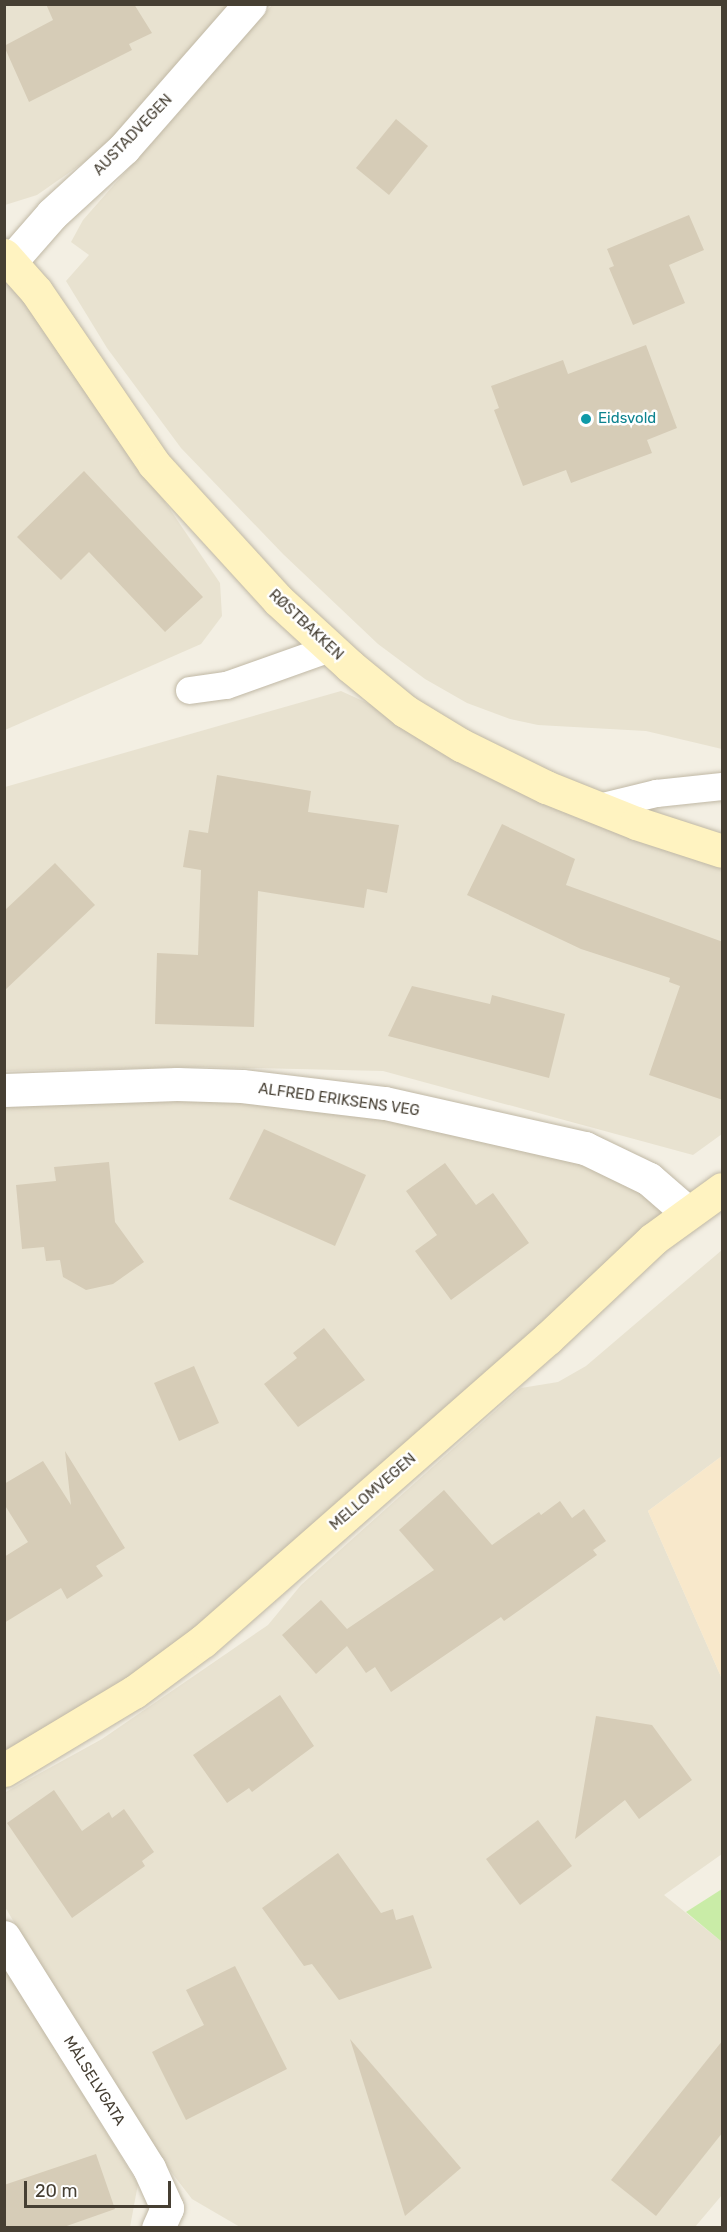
<!DOCTYPE html>
<html>
<head>
<meta charset="utf-8">
<style>
	body { margin:0 }
	#map { position:relative; width:727px; height:2232px; overflow:hidden; background:#f3efe3; font-family:Rubik,sans-serif }
	div>[style] { position:absolute }
	.residential>* { inset:0; background:#e8e2d0 }
	.commercial>* { inset:0; background:#f8e8cb }
	.green>* { inset:0; background:#c9eca7 }
	.building>* { inset:0; background:#d6ccb7 }
	.roads { filter:drop-shadow(0 0 2px #c0b8a5) drop-shadow(0 0 2px #c0b8a5) }
	.lane>* { height:27px; margin:-13.5px; padding:0 13.5px; transform-origin:13.5px; border-radius:13.5px; background:#fff }
	.street>* { height:33px; margin:-16.5px; padding:0 16.5px; transform-origin:16.5px; border-radius:16.5px; background:#fff }
	.secondary>* { height:33px; margin:-16.5px; padding:0 16.5px; transform-origin:16.5px; border-radius:16.5px; background:#fff3c1 }
	.dots>* { width:16px; height:16px; translate:-50% -50%; box-sizing:border-box; border:3px solid #fff; border-radius:50% }
	span { translate:-50% -50%; white-space:nowrap; text-align:center; line-height:1.15; -webkit-text-stroke:5px #fff; paint-order:stroke }
	.street-label { font-size:15px; color:#463f33 }
	.culture-label { font-size:15px; color:#0d838f }
	.left { translate:0 -50%; text-align:left }
	.frame { position:absolute; inset:0; border:6px solid #463f33; pointer-events:none }
	.scale { position:absolute; left:24px; top:2181px; width:147px; height:27px; box-sizing:border-box; border:3px solid #463f33; border-top:0; padding-left:8px; font-size:18px; line-height:21px; white-space:nowrap; color:#463f33; -webkit-text-stroke:4px #fff; paint-order:stroke }
</style>
</head>
<body>
<div id="map">
	<div class="residential">
		<div style="clip-path:polygon(5px 5px,230px 5px,113px 142px,37px 195px,5px 205px)"></div>
		<div style="clip-path:polygon(272px 5px,722px 5px,722px 749px,646px 731px,538px 725px,510px 719px,467px 703px,425px 679px,378px 644px,283px 554px,181px 448px,107px 348px,66px 281px,89px 255px,71px 242px,83px 220px)"></div>
		<div style="clip-path:polygon(4px 265px,220px 583px,222px 616px,201px 644px,5px 730px)"></div>
		<div style="clip-path:polygon(341px 691px,639px 827px,722px 856px,722px 1134px,693px 1155px,383px 1071px,204px 1067px,5px 1071px,5px 787px)"></div>
		<div style="clip-path:polygon(4px 1096px,59px 1105px,208px 1100px,356px 1102px,520px 1144px,688px 1198px,154px 1671px,5px 1750px)"></div>
		<div style="clip-path:polygon(722px 1250px,722px 1456px,648px 1511px,722px 1679px,722px 1854px,664px 1895px,722px 1942px,722px 2195px,695px 2227px,240px 2227px,192px 2199px,135px 2125px,5px 1907px,4px 1793px,102px 1739px,268px 1625px,301px 1585px,521px 1388px,558px 1382px,586px 1366px)"></div>
		<div style="clip-path:polygon(4px 1966px,138px 2184px,130px 2227px,5px 2227px)"></div>
	</div>
	<div class="commercial">
		<div style="clip-path:polygon(722px 1456px,722px 1679px,648px 1511px)"></div>
	</div>
	<div class="green">
		<div style="clip-path:polygon(722px 1889px,722px 1942px,686px 1912px)"></div>
	</div>
	<div class="building">
		<div style="clip-path:polygon(46px 4px,134px 4px,152px 33px,129px 44px,132px 50px,29px 102px,4px 46px,53px 20px)"></div>
		<div style="clip-path:polygon(396px 119px,428px 146px,389px 195px,356px 168px)"></div>
		<div style="clip-path:polygon(689px 215px,704px 250px,669px 265px,685px 303px,633px 325px,609px 268px,614px 266px,607px 249px)"></div>
		<div style="clip-path:polygon(646px 345px,677px 428px,647px 440px,652px 453px,571px 483px,566px 470px,523px 486px,494px 410px,499px 408px,491px 386px,563px 360px,568px 374px)"></div>
		<div style="clip-path:polygon(84px 471px,203px 597px,165px 632px,89px 552px,61px 580px,17px 537px)"></div>
		<div style="clip-path:polygon(217px 775px,311px 791px,308px 812px,399px 825px,387px 893px,367px 889px,364px 908px,258px 891px,254px 1027px,155px 1024px,157px 953px,198px 955px,201px 870px,183px 867px,189px 830px,208px 833px)"></div>
		<div style="clip-path:polygon(502px 824px,575px 859px,566px 885px,723px 942px,723px 1100px,649px 1075px,680px 986px,669px 982px,670px 978px,581px 949px,467px 895px)"></div>
		<div style="clip-path:polygon(55px 863px,95px 905px,4px 991px,4px 911px)"></div>
		<div style="clip-path:polygon(412px 986px,490px 1004px,492px 995px,565px 1014px,549px 1078px,388px 1036px)"></div>
		<div style="clip-path:polygon(264px 1129px,366px 1175px,335px 1246px,229px 1199px)"></div>
		<div style="clip-path:polygon(109px 1162px,115px 1222px,144px 1262px,113px 1284px,86px 1290px,63px 1277px,60px 1260px,46px 1261px,44px 1247px,22px 1249px,16px 1185px,56px 1181px,54px 1167px)"></div>
		<div style="clip-path:polygon(445px 1163px,476px 1205px,493px 1193px,529px 1243px,451px 1300px,415px 1251px,437px 1235px,406px 1191px)"></div>
		<div style="clip-path:polygon(324px 1328px,365px 1380px,298px 1427px,264px 1384px,297px 1358px,293px 1353px)"></div>
		<div style="clip-path:polygon(194px 1366px,219px 1423px,179px 1441px,154px 1383px)"></div>
		<div style="clip-path:polygon(65px 1451px,125px 1548px,96px 1566px,103px 1576px,67px 1599px,61px 1588px,4px 1623px,4px 1557px,28px 1542px,4px 1504px,4px 1484px,43px 1461px,71px 1505px)"></div>
		<div style="clip-path:polygon(444px 1490px,492px 1545px,539px 1512px,541px 1515px,560px 1501px,572px 1518px,584px 1509px,606px 1541px,593px 1550px,597px 1555px,504px 1621px,501px 1617px,391px 1692px,375px 1667px,366px 1673px,347px 1646px,316px 1674px,282px 1635px,321px 1600px,347px 1629px,434px 1570px,399px 1530px)"></div>
		<div style="clip-path:polygon(280px 1695px,314px 1746px,252px 1792px,249px 1788px,227px 1803px,193px 1755px)"></div>
		<div style="clip-path:polygon(596px 1716px,652px 1725px,692px 1780px,639px 1819px,625px 1800px,575px 1839px)"></div>
		<div style="clip-path:polygon(54px 1790px,82px 1831px,109px 1812px,112px 1818px,124px 1809px,154px 1852px,142px 1861px,145px 1866px,72px 1918px,7px 1823px)"></div>
		<div style="clip-path:polygon(538px 1820px,572px 1866px,520px 1905px,486px 1859px)"></div>
		<div style="clip-path:polygon(338px 1853px,381px 1913px,393px 1909px,396px 1920px,413px 1915px,432px 1968px,339px 2000px,312px 1964px,304px 1966px,262px 1908px)"></div>
		<div style="clip-path:polygon(235px 1966px,287px 2069px,186px 2120px,152px 2052px,204px 2025px,186px 1990px)"></div>
		<div style="clip-path:polygon(350px 2039px,461px 2168px,405px 2216px)"></div>
		<div style="clip-path:polygon(723px 2040px,723px 2132px,656px 2216px,611px 2180px)"></div>
		<div style="clip-path:polygon(96px 2154px,115px 2209px,61px 2228px,4px 2228px,4px 2185px)"></div>
	</div>
	<div class="roads">
		<div class="lane">
			<div style="left:189px;top:690px;width:37px;rotate:-8deg"></div>
			<div style="left:226px;top:685px;width:110px;rotate:-19.6deg"></div>
			<div style="left:598px;top:807px;width:60px;rotate:-13.6deg"></div>
			<div style="left:656px;top:793px;width:66px;rotate:-6.1deg"></div>
		</div>
		<div class="street">
			<div style="left:11px;top:261px;width:62px;rotate:-48.9deg"></div>
			<div style="left:52px;top:214px;width:98px;rotate:-42.5deg"></div>
			<div style="left:124px;top:148px;width:191px;rotate:-48.8deg"></div>
			<div style="left:4px;top:1090px;width:173px;rotate:-2deg"></div>
			<div style="left:177px;top:1084px;width:65px;rotate:1.8deg"></div>
			<div style="left:242px;top:1086px;width:144px;rotate:6.8deg"></div>
			<div style="left:385px;top:1103px;width:205px;rotate:12.7deg"></div>
			<div style="left:585px;top:1148px;width:71px;rotate:25.8deg"></div>
			<div style="left:649px;top:1179px;width:50px;rotate:41deg"></div>
			<div style="left:4px;top:1937px;width:273px;rotate:57.9deg"></div>
			<div style="left:149px;top:2168px;width:44px;rotate:65.8deg"></div>
			<div style="left:167px;top:2208px;width:22px;rotate:114deg"></div>
		</div>
		<div class="secondary">
			<div style="left:4px;top:255px;width:48px;rotate:48.4deg"></div>
			<div style="left:36px;top:291px;width:209px;rotate:55.7deg"></div>
			<div style="left:154px;top:464px;width:184px;rotate:47.6deg"></div>
			<div style="left:278px;top:600px;width:98px;rotate:42.5deg"></div>
			<div style="left:350px;top:666px;width:71px;rotate:39.3deg"></div>
			<div style="left:405px;top:711px;width:66px;rotate:31.3deg"></div>
			<div style="left:461px;top:745px;width:95px;rotate:26.3deg"></div>
			<div style="left:546px;top:787px;width:97px;rotate:21.8deg"></div>
			<div style="left:636px;top:823px;width:90px;rotate:18deg"></div>
			<div style="left:4px;top:1770px;width:152px;rotate:-31deg"></div>
			<div style="left:134px;top:1692px;width:86px;rotate:-36.5deg"></div>
			<div style="left:203px;top:1641px;width:458px;rotate:-41.3deg"></div>
			<div style="left:547px;top:1339px;width:146px;rotate:-43.3deg"></div>
			<div style="left:653px;top:1239px;width:85px;rotate:-35.9deg"></div>
		</div>
	</div>
	<div class="dots">
		<div style="left:586px;top:419px;background:#0f9aa8"></div>
	</div>
	<div class="street-label">
		<span style="left:133px;top:135px;rotate:-46deg">AUSTADVEGEN</span>
		<span style="left:306px;top:625px;rotate:43deg">RØSTBAKKEN</span>
		<span style="left:339px;top:1100px;rotate:8deg">ALFRED ERIKSENS VEG</span>
		<span style="left:373px;top:1492px;rotate:-41deg">MELLOMVEGEN</span>
		<span style="left:94px;top:2081px;rotate:58deg">MÅLSELVGATA</span>
	</div>
	<div class="culture-label">
		<span class="left" style="left:598px;top:419px">Eidsvold</span>
	</div>
	<div class="frame"></div>
	<div class="scale">20 m</div>
</div>
</body>
</html>
